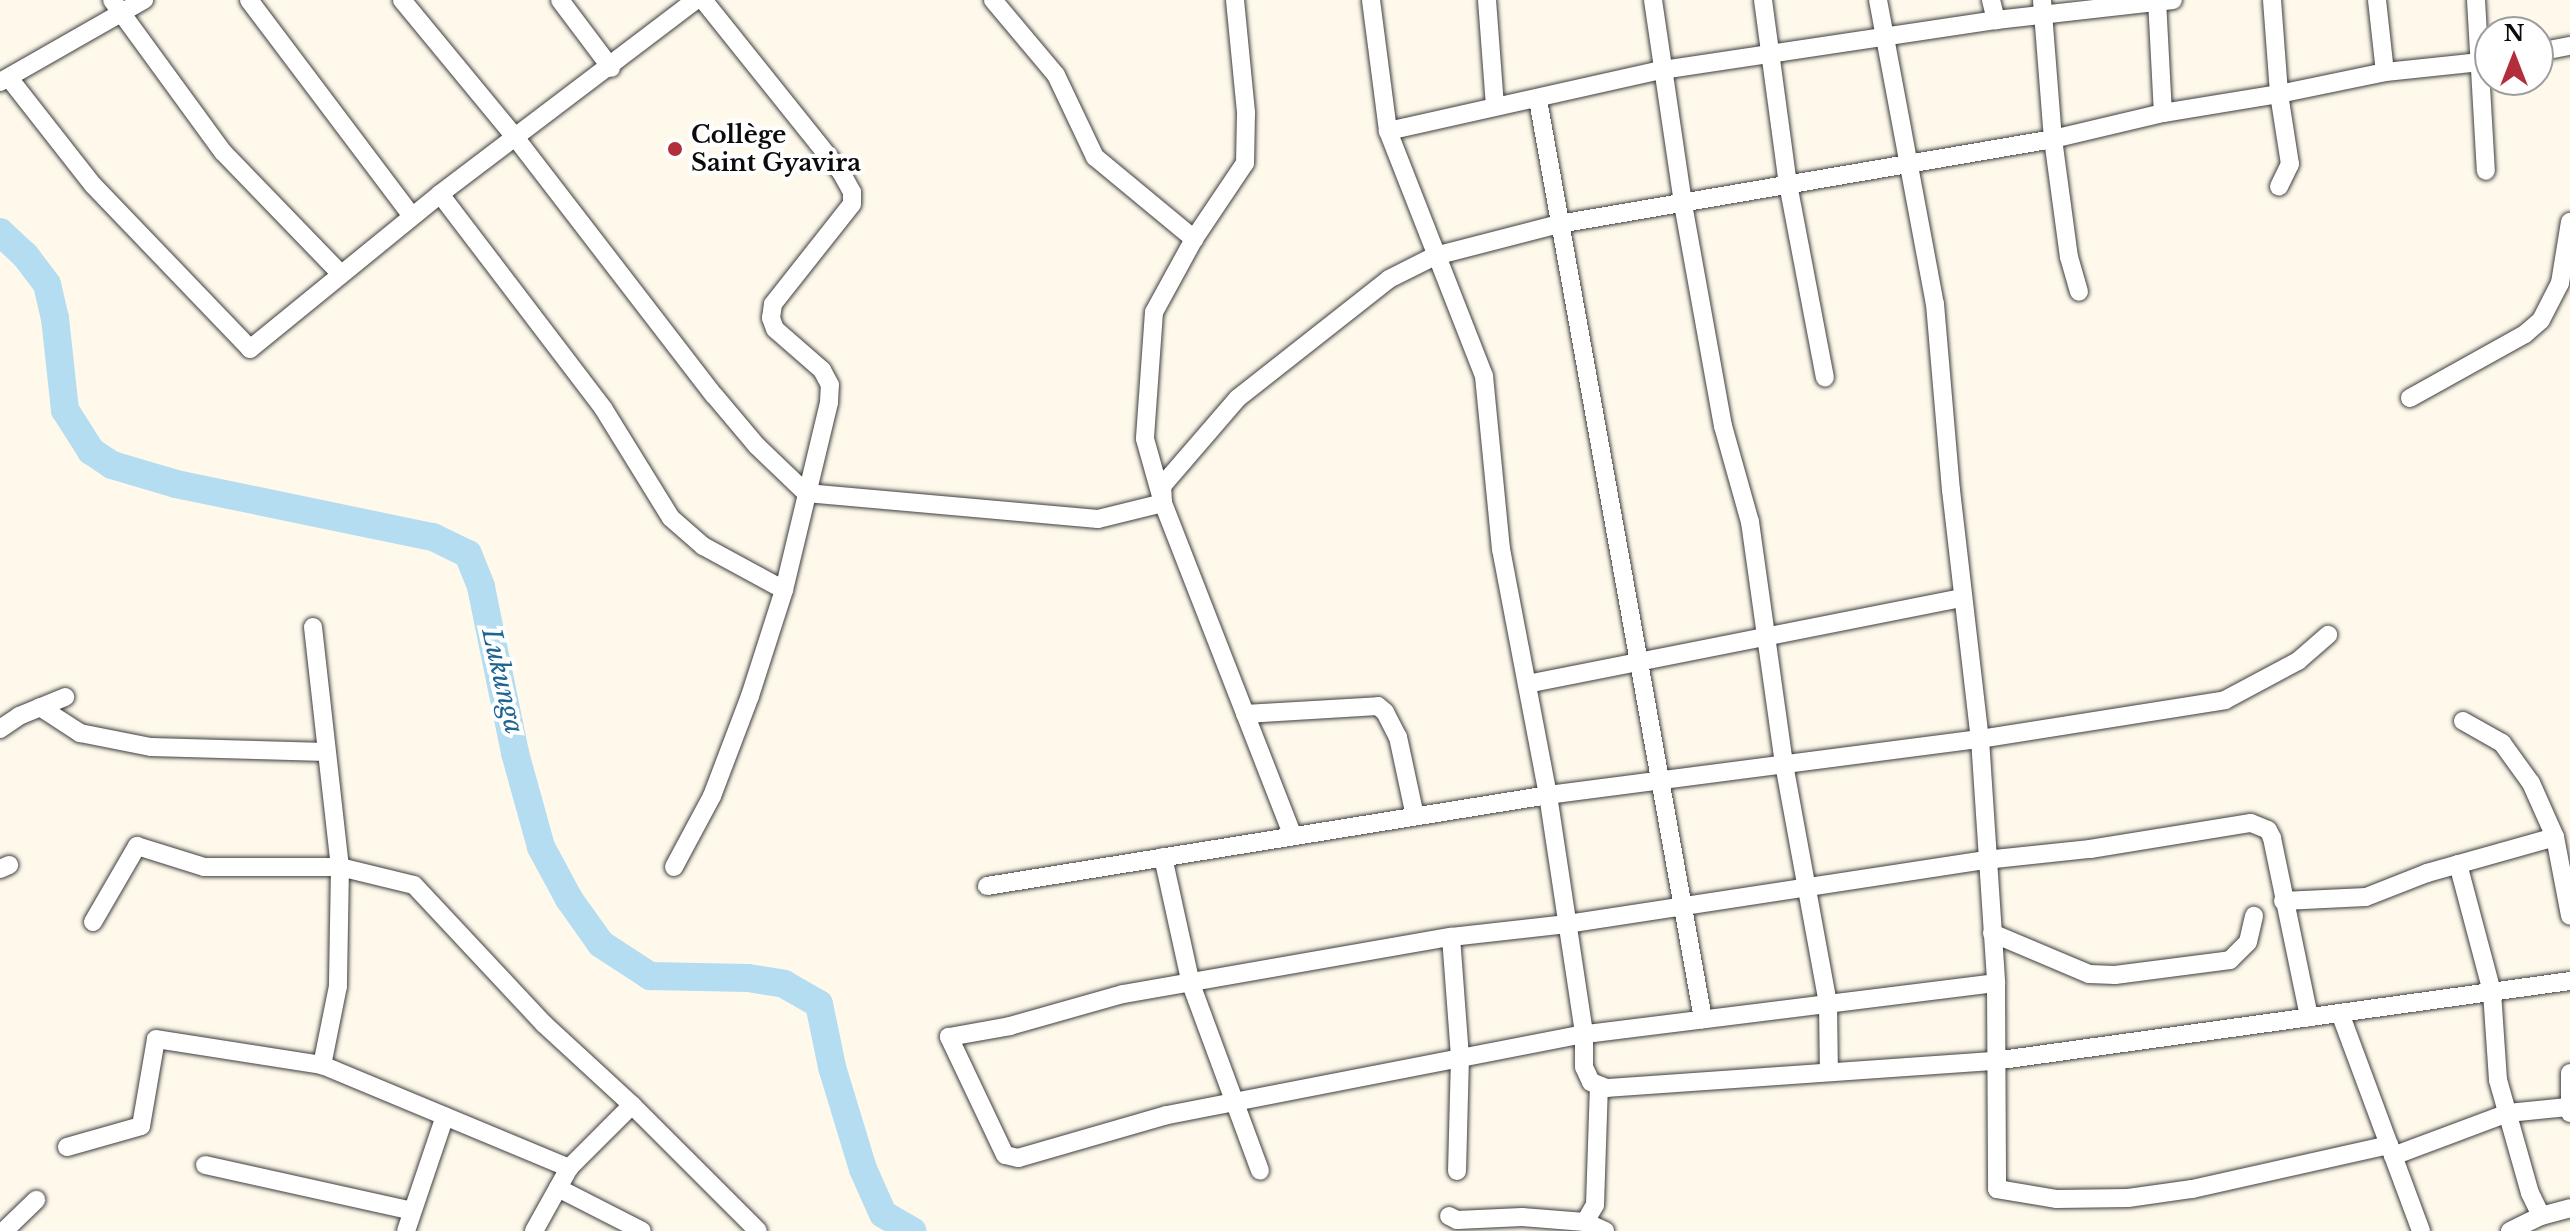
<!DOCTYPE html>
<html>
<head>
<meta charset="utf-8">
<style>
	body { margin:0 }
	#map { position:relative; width:2570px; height:1231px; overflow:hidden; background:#fef9eb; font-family:"Libre Baskerville",serif }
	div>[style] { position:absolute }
	.river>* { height:28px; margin:-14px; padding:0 14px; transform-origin:14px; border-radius:14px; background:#b4ddf1 }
	.roads { filter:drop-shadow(0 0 2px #3e3e3e) drop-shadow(0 0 2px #3e3e3e) }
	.minor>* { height:18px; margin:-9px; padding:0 9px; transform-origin:9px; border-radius:9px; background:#fff }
	.dots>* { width:22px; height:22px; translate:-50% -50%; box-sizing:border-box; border:4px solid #fff; border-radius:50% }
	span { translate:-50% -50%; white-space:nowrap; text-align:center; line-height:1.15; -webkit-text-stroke:8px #fff; paint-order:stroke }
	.poi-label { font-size:24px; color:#0b0b0b; font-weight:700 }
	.left { translate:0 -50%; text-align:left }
	.water-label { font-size:26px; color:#1e6593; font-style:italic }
	.north { position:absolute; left:2474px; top:16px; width:80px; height:80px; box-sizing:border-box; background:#fff; border:2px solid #9d9d9d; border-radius:50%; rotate:0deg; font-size:22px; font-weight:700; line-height:32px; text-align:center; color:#0b0b0b }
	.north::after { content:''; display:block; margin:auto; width:28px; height:36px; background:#b12e3a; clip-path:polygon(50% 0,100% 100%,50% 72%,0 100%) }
</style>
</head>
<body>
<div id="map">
	<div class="river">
		<div style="left:0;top:232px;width:34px;rotate:43deg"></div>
		<div style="left:25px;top:255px;width:36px;rotate:53deg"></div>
		<div style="left:47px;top:284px;width:35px;rotate:77deg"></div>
		<div style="left:55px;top:318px;width:93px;rotate:83.8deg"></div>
		<div style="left:65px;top:410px;width:49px;rotate:57.6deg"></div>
		<div style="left:91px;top:451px;width:25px;rotate:34deg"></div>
		<div style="left:112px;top:465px;width:67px;rotate:16.5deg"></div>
		<div style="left:176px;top:484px;width:262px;rotate:11.7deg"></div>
		<div style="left:433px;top:537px;width:39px;rotate:26deg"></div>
		<div style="left:468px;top:554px;width:35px;rotate:68deg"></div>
		<div style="left:481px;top:587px;width:169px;rotate:78.4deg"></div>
		<div style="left:515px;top:753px;width:98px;rotate:74.5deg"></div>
		<div style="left:541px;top:847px;width:59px;rotate:61.7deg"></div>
		<div style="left:569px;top:899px;width:55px;rotate:54.6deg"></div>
		<div style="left:601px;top:944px;width:59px;rotate:33.1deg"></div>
		<div style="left:650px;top:976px;width:98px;rotate:1.2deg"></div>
		<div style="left:748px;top:978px;width:36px;rotate:9deg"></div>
		<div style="left:784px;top:984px;width:40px;rotate:29.7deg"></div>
		<div style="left:819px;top:1004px;width:64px;rotate:78.3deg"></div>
		<div style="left:832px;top:1067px;width:107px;rotate:73.1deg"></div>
		<div style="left:863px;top:1169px;width:49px;rotate:66deg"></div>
		<div style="left:883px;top:1214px;width:34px;rotate:30deg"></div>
	</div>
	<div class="roads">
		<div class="minor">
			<div style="left:112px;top:0;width:188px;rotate:53.9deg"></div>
			<div style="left:223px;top:152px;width:170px;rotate:46deg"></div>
			<div style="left:249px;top:0;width:271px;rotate:53deg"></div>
			<div style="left:402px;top:0;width:178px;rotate:50.5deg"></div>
			<div style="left:515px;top:137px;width:326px;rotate:52.4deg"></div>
			<div style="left:714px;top:395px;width:67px;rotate:49.9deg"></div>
			<div style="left:757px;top:446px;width:68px;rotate:43.8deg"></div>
			<div style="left:806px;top:493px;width:293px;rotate:5.1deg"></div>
			<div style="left:1098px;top:519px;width:67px;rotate:-13.8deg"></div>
			<div style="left:560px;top:0;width:85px;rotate:53.1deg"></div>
			<div style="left:993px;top:0;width:98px;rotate:50deg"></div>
			<div style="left:1056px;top:75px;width:91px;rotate:64.6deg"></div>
			<div style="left:1095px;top:157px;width:129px;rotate:39.6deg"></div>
			<div style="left:1235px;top:0;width:114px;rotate:84.4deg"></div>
			<div style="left:1246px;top:113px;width:50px;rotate:91.1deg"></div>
			<div style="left:1245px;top:163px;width:92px;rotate:123.9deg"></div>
			<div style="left:1194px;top:239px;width:83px;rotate:118.7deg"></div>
			<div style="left:1154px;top:312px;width:127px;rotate:94.1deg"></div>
			<div style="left:1145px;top:439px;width:66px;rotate:74.3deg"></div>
			<div style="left:1163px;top:503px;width:357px;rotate:68.7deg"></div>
			<div style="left:1371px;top:0;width:132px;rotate:82.6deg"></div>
			<div style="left:1388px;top:131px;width:263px;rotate:68.6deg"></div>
			<div style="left:1484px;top:376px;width:174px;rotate:84.4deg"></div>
			<div style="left:1501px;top:549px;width:250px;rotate:79.2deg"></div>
			<div style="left:1548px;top:795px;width:242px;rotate:81.4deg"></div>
			<div style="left:1584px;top:1034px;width:33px;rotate:90deg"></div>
			<div style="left:1584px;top:1067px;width:17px;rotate:65deg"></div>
			<div style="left:1591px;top:1082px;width:17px;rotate:21deg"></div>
			<div style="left:1607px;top:1088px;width:388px;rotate:-4deg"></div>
			<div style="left:1994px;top:1061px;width:582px;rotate:-7.91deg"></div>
			<div style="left:1487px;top:0;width:106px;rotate:85.7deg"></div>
			<div style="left:1653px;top:0;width:206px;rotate:81.6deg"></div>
			<div style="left:1683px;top:204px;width:226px;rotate:79.8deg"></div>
			<div style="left:1723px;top:426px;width:100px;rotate:74.3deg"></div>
			<div style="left:1750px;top:522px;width:244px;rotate:82deg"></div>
			<div style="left:1784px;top:764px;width:244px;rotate:79.6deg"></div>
			<div style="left:1828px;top:1004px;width:68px;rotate:89.2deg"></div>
			<div style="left:1763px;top:0;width:186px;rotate:82.3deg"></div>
			<div style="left:1788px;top:184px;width:197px;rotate:79.2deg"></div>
			<div style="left:1878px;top:0;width:309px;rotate:79.4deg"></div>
			<div style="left:1935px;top:304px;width:187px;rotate:85.1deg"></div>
			<div style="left:1951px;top:490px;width:251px;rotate:83.4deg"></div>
			<div style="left:1980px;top:739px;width:245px;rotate:86.2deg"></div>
			<div style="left:1996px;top:983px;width:206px;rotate:89.7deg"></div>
			<div style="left:1997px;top:1189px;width:61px;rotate:9.5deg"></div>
			<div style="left:2057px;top:1199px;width:71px;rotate:-0.8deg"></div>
			<div style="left:2128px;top:1198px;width:65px;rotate:-8deg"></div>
			<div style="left:2192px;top:1189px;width:202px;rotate:-12.6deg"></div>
			<div style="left:1991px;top:0;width:21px;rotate:76deg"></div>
			<div style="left:2042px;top:0;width:139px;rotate:85.5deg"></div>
			<div style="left:2053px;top:139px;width:119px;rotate:82.3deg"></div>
			<div style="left:2069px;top:257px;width:36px;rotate:74deg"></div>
			<div style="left:2157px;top:0;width:113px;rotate:87deg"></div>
			<div style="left:2272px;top:0;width:94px;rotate:85.7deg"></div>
			<div style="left:2279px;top:94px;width:71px;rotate:81.1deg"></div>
			<div style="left:2290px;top:164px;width:25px;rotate:116deg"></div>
			<div style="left:2377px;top:0;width:72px;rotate:83.7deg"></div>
			<div style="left:2476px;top:0;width:171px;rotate:86.7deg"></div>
			<div style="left:2538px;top:52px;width:33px;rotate:-11deg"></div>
			<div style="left:9px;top:78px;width:136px;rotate:51.9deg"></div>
			<div style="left:93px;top:185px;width:227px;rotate:46.2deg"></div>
			<div style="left:250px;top:349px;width:245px;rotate:-39.2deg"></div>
			<div style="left:440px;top:194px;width:321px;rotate:-37.2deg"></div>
			<div style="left:0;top:82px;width:166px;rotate:-29.7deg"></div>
			<div style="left:1538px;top:100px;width:934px;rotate:79.82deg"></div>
			<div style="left:1388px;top:131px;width:281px;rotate:-12.6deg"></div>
			<div style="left:1662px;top:70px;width:338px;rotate:-8.5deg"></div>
			<div style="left:1996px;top:20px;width:178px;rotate:-6.4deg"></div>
			<div style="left:440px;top:194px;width:269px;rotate:52.7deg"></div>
			<div style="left:603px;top:408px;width:129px;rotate:58.3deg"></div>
			<div style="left:671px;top:518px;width:43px;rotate:41.2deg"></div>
			<div style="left:703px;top:546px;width:92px;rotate:28.5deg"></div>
			<div style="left:2410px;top:398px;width:132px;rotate:-29.1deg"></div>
			<div style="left:2525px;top:334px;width:21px;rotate:-41deg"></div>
			<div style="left:2541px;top:320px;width:42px;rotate:-62.8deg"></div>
			<div style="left:2560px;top:283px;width:62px;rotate:-80.7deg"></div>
			<div style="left:1163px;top:503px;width:17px;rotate:-93deg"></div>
			<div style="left:1162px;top:486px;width:116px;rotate:-49.2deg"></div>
			<div style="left:1238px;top:398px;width:192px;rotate:-38.2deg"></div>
			<div style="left:1389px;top:279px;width:51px;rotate:-26.6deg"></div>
			<div style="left:1435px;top:256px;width:128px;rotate:-14.5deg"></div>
			<div style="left:1559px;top:224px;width:501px;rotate:-9.76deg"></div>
			<div style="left:2053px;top:139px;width:113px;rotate:-13.3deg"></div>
			<div style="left:2163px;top:113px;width:118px;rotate:-9.3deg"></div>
			<div style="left:2279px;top:94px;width:108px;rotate:-11.7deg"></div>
			<div style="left:2385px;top:72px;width:106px;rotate:-6deg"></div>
			<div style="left:313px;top:627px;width:242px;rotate:83.6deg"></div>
			<div style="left:340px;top:867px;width:119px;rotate:91deg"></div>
			<div style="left:338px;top:986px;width:81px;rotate:101.4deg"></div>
			<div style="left:1527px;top:684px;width:444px;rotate:-11.2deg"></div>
			<div style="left:40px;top:707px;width:48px;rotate:33deg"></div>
			<div style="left:80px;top:733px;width:72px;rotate:11.2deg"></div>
			<div style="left:151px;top:747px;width:175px;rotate:1.6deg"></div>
			<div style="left:1245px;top:714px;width:133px;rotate:-3.4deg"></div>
			<div style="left:1378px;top:706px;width:9px;rotate:41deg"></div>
			<div style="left:1385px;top:712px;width:28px;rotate:63deg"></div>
			<div style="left:1398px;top:737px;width:81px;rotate:77.9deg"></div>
			<div style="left:2463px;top:721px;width:45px;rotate:29.4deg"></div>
			<div style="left:2502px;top:743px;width:49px;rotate:54.1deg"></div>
			<div style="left:2531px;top:783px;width:59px;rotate:66deg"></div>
			<div style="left:2555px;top:837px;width:80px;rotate:79.2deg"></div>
			<div style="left:0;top:729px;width:23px;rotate:-34deg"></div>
			<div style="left:19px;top:716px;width:50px;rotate:-22.4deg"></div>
			<div style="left:1163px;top:857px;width:130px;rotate:77.6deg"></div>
			<div style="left:1191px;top:984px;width:199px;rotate:69.7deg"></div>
			<div style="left:2458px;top:864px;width:132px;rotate:75.1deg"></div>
			<div style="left:2492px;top:992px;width:88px;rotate:86.1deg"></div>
			<div style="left:2498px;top:1080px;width:117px;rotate:74.2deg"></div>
			<div style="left:2530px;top:1193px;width:25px;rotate:64deg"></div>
			<div style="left:674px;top:867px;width:81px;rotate:-61.8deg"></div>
			<div style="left:712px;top:796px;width:107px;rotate:-69.2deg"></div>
			<div style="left:750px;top:696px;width:111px;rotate:-72.2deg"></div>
			<div style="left:784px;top:590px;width:193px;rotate:-76.5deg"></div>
			<div style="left:829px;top:402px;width:17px;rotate:-87deg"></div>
			<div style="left:830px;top:385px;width:17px;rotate:-118deg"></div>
			<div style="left:822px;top:370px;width:62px;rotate:-138.9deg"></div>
			<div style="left:775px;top:329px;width:12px;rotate:-110deg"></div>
			<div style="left:771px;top:318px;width:14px;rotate:-82deg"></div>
			<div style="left:773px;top:304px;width:127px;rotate:-51.7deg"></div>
			<div style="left:852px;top:204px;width:12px;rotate:-90deg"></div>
			<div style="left:852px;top:192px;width:23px;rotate:-119deg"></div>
			<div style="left:841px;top:172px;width:221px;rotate:-128.7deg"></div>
			<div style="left:0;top:869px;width:10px;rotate:-24deg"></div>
			<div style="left:987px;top:886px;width:568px;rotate:-9.21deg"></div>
			<div style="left:1548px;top:795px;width:436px;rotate:-7.4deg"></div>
			<div style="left:1980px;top:739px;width:248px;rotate:-9deg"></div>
			<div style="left:2225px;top:700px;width:83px;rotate:-28.1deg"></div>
			<div style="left:2298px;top:661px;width:40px;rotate:-41deg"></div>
			<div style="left:2283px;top:901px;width:83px;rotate:-2.8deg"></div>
			<div style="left:2366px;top:897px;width:66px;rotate:-21.5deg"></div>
			<div style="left:2427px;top:873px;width:133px;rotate:-15.7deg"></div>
			<div style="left:93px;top:922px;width:88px;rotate:-59.9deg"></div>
			<div style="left:137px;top:846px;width:70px;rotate:17.4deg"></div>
			<div style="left:204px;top:867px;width:136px"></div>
			<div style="left:340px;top:867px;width:76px;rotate:13.7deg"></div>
			<div style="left:414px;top:885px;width:190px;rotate:46.9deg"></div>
			<div style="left:544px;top:1024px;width:120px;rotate:42.6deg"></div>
			<div style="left:632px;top:1105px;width:178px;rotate:45deg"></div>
			<div style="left:1992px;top:933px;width:105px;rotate:22.9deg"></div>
			<div style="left:2089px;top:974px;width:26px;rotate:2deg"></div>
			<div style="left:2115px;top:975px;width:116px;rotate:-7.4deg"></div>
			<div style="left:2230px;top:960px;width:25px;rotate:-45deg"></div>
			<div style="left:2248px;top:942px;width:27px;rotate:-77deg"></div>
			<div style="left:1451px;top:937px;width:120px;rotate:85.7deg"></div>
			<div style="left:1460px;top:1057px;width:114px;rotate:91.5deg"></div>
			<div style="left:1996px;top:983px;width:415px;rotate:172.9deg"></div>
			<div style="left:1584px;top:1034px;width:425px;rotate:169deg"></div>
			<div style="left:1167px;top:1115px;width:155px;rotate:163.9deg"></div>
			<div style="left:1018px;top:1158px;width:13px;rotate:-167deg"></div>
			<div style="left:1005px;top:1155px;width:131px;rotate:-115.4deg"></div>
			<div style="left:949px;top:1037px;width:62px;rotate:-10.2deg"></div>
			<div style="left:1010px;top:1026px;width:117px;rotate:-15.8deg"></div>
			<div style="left:1123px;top:994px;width:333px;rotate:-9.9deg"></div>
			<div style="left:1451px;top:937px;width:117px;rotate:-6.4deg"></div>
			<div style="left:1567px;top:924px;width:423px;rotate:-8.7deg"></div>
			<div style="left:1985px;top:860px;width:106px;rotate:-6deg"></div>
			<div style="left:2090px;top:849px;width:163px;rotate:-9.2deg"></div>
			<div style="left:2251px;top:823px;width:18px;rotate:22deg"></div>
			<div style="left:2268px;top:830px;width:9px;rotate:63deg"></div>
			<div style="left:2272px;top:838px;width:183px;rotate:78.3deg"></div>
			<div style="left:2340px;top:1013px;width:233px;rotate:69.6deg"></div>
			<div style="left:2570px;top:1073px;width:40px;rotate:90deg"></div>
			<div style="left:67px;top:1147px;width:77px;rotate:-15.8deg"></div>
			<div style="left:141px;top:1126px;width:88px;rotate:-80.2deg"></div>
			<div style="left:156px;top:1039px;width:168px;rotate:8.9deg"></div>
			<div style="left:322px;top:1065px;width:268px;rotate:22.6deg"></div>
			<div style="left:2393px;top:1156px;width:123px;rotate:-20.5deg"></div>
			<div style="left:2508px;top:1113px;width:60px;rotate:-5.7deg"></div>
			<div style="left:205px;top:1165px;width:212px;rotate:12.5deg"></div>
			<div style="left:558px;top:1188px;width:94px;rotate:27.1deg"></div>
			<div style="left:1449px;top:1216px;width:9px;rotate:27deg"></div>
			<div style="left:1457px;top:1220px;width:65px;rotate:-2.6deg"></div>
			<div style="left:1522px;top:1217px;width:63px;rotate:4.5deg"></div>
			<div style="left:1585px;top:1222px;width:22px;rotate:24deg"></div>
			<div style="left:1585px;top:1222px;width:20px;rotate:-60deg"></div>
			<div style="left:1595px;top:1205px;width:118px;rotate:-88.1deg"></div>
			<div style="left:4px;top:1231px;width:45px;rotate:-44.1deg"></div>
			<div style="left:406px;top:1231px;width:121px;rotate:-71.3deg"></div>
			<div style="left:534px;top:1231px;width:72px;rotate:-60.9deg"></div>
			<div style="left:569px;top:1168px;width:89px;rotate:-45deg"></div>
			<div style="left:2510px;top:1231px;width:34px;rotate:-26deg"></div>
			<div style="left:2541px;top:1216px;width:30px;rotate:-15deg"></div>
		</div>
	</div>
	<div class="dots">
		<div style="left:675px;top:149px;background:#b12e3a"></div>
	</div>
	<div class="poi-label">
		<span class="left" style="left:691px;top:149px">Collège<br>Saint Gyavira</span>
	</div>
	<div class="water-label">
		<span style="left:502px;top:681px;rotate:77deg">Lukunga</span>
	</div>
	<div class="north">N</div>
</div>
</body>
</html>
